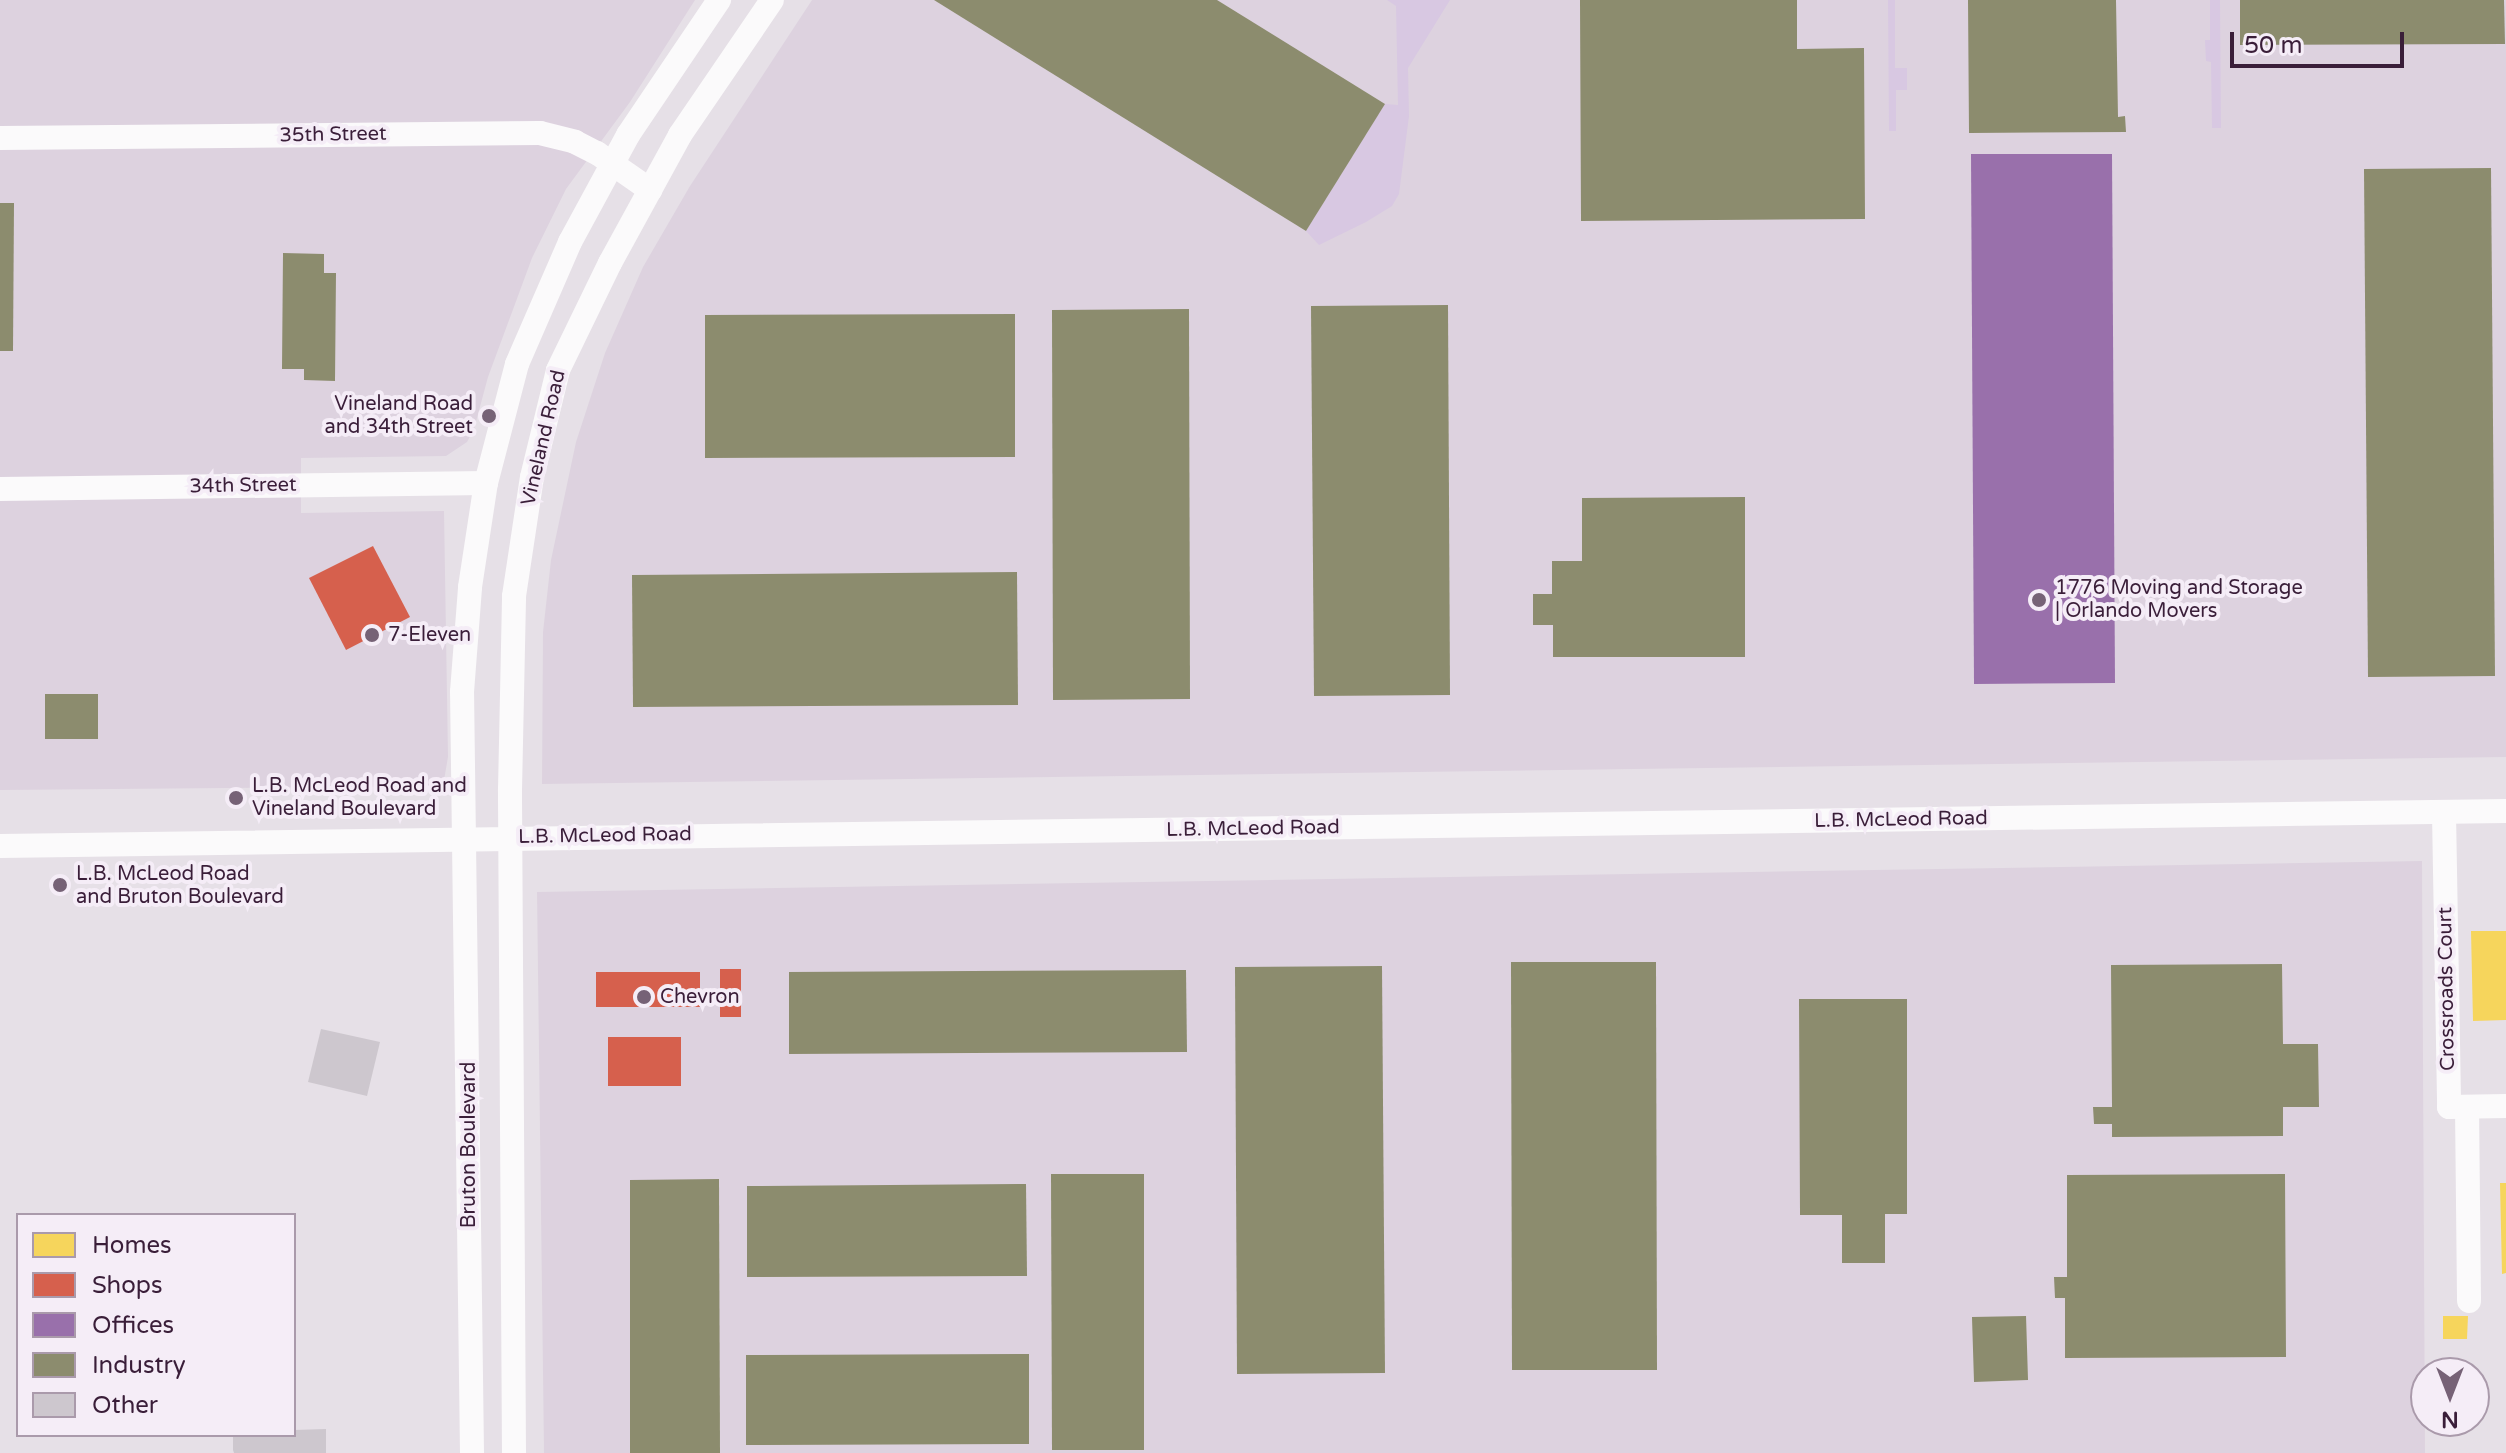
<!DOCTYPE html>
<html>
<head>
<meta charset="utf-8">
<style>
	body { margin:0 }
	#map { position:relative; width:2506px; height:1453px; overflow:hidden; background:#e6e0e7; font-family:"Varela Round",sans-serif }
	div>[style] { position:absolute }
	.built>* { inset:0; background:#ddd2df }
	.green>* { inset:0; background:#d8c8e2 }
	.homes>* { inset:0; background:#f6d55c }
	.shops>* { inset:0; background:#d6604d }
	.offices>* { inset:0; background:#9970ab }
	.industry>* { inset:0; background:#8c8c6e }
	.building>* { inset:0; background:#cdc7ce }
	.minor>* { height:24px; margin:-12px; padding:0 12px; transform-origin:12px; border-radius:12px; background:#fbfafb }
	.dots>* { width:22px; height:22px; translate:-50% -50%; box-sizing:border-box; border:4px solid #f5edf7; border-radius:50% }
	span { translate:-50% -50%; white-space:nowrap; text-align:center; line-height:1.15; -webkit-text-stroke:8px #f5edf7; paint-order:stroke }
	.street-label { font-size:20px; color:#3a1e39 }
	.poi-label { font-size:20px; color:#3a1e39 }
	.right { translate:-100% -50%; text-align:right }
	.left { translate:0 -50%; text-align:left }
	.legend { position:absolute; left:16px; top:1213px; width:280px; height:224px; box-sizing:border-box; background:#f5edf7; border:2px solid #aa9aab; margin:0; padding:10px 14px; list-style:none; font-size:24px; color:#3a1e39 }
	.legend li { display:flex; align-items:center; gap:16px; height:40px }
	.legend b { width:40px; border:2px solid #aa9aab }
	.north { position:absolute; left:2410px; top:1357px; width:80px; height:80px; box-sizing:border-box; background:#f5edf7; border:2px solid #aa9aab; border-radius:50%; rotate:180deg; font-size:22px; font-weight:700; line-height:32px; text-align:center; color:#3a1e39 }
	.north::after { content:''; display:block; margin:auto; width:28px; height:36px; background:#766276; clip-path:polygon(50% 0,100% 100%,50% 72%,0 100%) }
	.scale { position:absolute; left:2230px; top:32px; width:174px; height:36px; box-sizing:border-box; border:4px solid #3a1e39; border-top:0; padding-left:10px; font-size:24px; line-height:28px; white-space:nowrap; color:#3a1e39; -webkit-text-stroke:6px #f5edf7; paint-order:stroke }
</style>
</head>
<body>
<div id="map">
	<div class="built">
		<div style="clip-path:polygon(0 0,695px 0,630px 102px,566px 189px,532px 258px,488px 377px,474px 429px,467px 442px,446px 456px,301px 458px,301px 513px,444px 511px,448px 757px,443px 786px,0 790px)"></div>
		<div style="clip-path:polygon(812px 0,2506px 0,2506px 757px,542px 784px,543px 632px,551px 560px,576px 442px,605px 353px,643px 267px,690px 186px)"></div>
		<div style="clip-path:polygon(2422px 861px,2425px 1453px,544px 1453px,537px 892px)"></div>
	</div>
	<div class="green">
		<div style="clip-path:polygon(1387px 0,1450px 0,1408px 68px,1409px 116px,1399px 194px,1392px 206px,1366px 222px,1319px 245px,1306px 231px,1385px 104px,1398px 105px,1396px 6px)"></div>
		<div style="clip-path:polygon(1888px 0,1895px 0,1895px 68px,1907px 68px,1907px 90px,1896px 90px,1896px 131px,1889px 131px)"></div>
		<div style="clip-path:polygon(2210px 0,2220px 0,2221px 128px,2212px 128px,2211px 62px,2206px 61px,2205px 40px,2210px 40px)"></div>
	</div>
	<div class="homes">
		<div style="clip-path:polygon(2471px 931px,2506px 931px,2506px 1020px,2473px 1021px)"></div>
		<div style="clip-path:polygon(2500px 1183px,2506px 1183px,2506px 1273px,2502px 1274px)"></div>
		<div style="clip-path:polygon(2443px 1316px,2468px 1316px,2467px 1339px,2443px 1339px)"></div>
	</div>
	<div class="shops">
		<div style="clip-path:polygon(373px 546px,410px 617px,346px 650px,309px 578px)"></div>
		<div style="clip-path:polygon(720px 969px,741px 969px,741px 1017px,720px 1017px)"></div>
		<div style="clip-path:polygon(596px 972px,700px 972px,700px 1007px,596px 1007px)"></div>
		<div style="clip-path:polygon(608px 1037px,681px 1037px,681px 1086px,608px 1086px)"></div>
	</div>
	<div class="offices">
		<div style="clip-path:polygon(1971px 154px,2112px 154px,2115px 683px,1974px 684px)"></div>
	</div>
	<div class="industry">
		<div style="clip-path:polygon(934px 0,1217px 0,1385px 104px,1306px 231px)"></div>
		<div style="clip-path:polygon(1580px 0,1797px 0,1797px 49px,1864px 48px,1865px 219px,1581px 221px)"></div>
		<div style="clip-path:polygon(1968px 0,2116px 0,2118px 117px,2125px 116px,2126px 132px,1969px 133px)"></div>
		<div style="clip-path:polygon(2240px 0,2504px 0,2505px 44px,2240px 45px)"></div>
		<div style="clip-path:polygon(2491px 168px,2495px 676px,2368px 677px,2364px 169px)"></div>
		<div style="clip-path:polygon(0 203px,14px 203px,13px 351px,0 351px)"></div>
		<div style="clip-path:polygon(283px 253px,324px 254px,324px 273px,336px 273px,335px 381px,304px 380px,304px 369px,282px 369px)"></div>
		<div style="clip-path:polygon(1448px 305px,1450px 695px,1314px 696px,1311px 306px)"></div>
		<div style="clip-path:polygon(1189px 309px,1190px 699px,1053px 700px,1052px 310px)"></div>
		<div style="clip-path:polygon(1015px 314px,1015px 457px,705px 458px,705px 315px)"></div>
		<div style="clip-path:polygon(1745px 497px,1745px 657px,1553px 657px,1553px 625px,1533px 625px,1533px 594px,1552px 594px,1552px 561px,1582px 561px,1582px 498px)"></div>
		<div style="clip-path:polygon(1017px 572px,1018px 705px,633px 707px,632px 575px)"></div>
		<div style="clip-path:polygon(45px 694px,98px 694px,98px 739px,45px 739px)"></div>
		<div style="clip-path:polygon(1511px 962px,1656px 962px,1657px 1370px,1512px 1370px)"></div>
		<div style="clip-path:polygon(2282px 964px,2283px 1044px,2318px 1044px,2319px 1107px,2283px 1107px,2283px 1136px,2112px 1137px,2112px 1124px,2094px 1124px,2093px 1107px,2112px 1107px,2111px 965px)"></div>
		<div style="clip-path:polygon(1382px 966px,1385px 1373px,1237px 1374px,1235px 967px)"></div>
		<div style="clip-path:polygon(1186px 970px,1187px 1052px,789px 1054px,789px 972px)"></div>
		<div style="clip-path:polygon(1799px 999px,1907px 999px,1907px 1214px,1885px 1214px,1885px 1263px,1842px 1263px,1842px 1215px,1800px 1215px)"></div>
		<div style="clip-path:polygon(1051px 1174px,1144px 1174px,1144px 1450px,1052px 1450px)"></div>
		<div style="clip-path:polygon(2285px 1174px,2286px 1357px,2065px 1358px,2065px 1298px,2055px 1298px,2054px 1277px,2067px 1277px,2067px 1175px)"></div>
		<div style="clip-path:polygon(719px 1179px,720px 1453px,630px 1453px,630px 1180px)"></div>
		<div style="clip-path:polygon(1026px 1184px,1027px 1276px,747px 1277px,747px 1186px)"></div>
		<div style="clip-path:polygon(2026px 1316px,2028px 1380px,1974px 1382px,1972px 1317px)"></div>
		<div style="clip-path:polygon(1029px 1354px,1029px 1444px,746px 1445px,746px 1355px)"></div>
	</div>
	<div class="building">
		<div style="clip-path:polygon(321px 1029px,380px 1042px,367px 1096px,308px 1082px)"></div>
		<div style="clip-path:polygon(326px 1429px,326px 1453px,234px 1453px,233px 1450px,233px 1435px,294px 1435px,294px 1430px)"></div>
	</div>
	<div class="minor">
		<div style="left:0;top:138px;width:540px;rotate:-0.53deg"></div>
		<div style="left:540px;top:133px;width:36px;rotate:14deg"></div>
		<div style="left:575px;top:142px;width:25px;rotate:27deg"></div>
		<div style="left:597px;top:153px;width:65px;rotate:34.9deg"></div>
		<div style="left:0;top:489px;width:486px;rotate:-0.7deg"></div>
		<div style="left:2444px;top:813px;width:294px;rotate:89deg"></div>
		<div style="left:2449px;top:1107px;width:57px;rotate:-1deg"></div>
		<div style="left:0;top:846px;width:2506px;rotate:-0.8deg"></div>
		<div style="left:2467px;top:1107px;width:194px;rotate:89.4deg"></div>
		<div style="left:472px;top:1453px;width:761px;rotate:-90.75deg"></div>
		<div style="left:462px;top:692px;width:105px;rotate:-85.6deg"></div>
		<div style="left:470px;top:587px;width:105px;rotate:-81.3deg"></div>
		<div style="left:486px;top:483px;width:123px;rotate:-75.4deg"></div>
		<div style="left:517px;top:364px;width:133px;rotate:-66.5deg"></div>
		<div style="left:570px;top:242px;width:122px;rotate:-61.5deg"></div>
		<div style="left:628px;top:135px;width:163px;rotate:-56deg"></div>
		<div style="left:514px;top:1453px;width:663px;rotate:-90.35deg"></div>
		<div style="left:510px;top:790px;width:194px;rotate:-88.8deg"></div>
		<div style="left:514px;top:596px;width:120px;rotate:-81.4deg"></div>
		<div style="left:532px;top:477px;width:110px;rotate:-76.3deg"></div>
		<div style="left:558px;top:370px;width:119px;rotate:-64.1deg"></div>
		<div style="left:610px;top:263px;width:146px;rotate:-61.3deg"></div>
		<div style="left:680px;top:135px;width:163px;rotate:-55.7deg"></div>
	</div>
	<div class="dots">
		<div style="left:489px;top:416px;background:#766276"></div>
		<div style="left:2039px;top:600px;background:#766276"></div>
		<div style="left:372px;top:635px;background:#766276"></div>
		<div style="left:236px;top:798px;background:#766276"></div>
		<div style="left:60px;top:885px;background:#766276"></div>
		<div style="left:644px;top:997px;background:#766276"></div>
	</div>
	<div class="street-label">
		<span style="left:333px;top:135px;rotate:-1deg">35th Street</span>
		<span style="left:544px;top:438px;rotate:-77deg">Vineland Road</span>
		<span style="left:243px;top:486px;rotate:-1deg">34th Street</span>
		<span style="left:1901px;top:820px;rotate:-1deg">L.B. McLeod Road</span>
		<span style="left:1253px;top:829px;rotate:-1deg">L.B. McLeod Road</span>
		<span style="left:605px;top:836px;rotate:-1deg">L.B. McLeod Road</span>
		<span style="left:2447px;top:989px;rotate:-91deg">Crossroads Court</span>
		<span style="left:469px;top:1145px;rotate:-90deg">Bruton Boulevard</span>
	</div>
	<div class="poi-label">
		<span class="right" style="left:473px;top:416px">Vineland Road<br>and 34th Street</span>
		<span class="left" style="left:2055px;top:600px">1776 Moving and Storage<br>| Orlando Movers</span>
		<span class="left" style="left:388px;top:635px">7-Eleven</span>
		<span class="left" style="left:252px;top:798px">L.B. McLeod Road and<br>Vineland Boulevard</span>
		<span class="left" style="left:76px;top:886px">L.B. McLeod Road<br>and Bruton Boulevard</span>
		<span class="left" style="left:660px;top:997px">Chevron</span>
	</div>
	<ul class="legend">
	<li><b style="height:22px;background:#f6d55c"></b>Homes</li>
	<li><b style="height:22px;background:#d6604d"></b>Shops</li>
	<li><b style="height:22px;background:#9970ab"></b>Offices</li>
	<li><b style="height:22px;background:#8c8c6e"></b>Industry</li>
	<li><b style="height:22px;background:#cdc7ce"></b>Other</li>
	</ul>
	<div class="north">N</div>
	<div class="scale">50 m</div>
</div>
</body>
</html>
